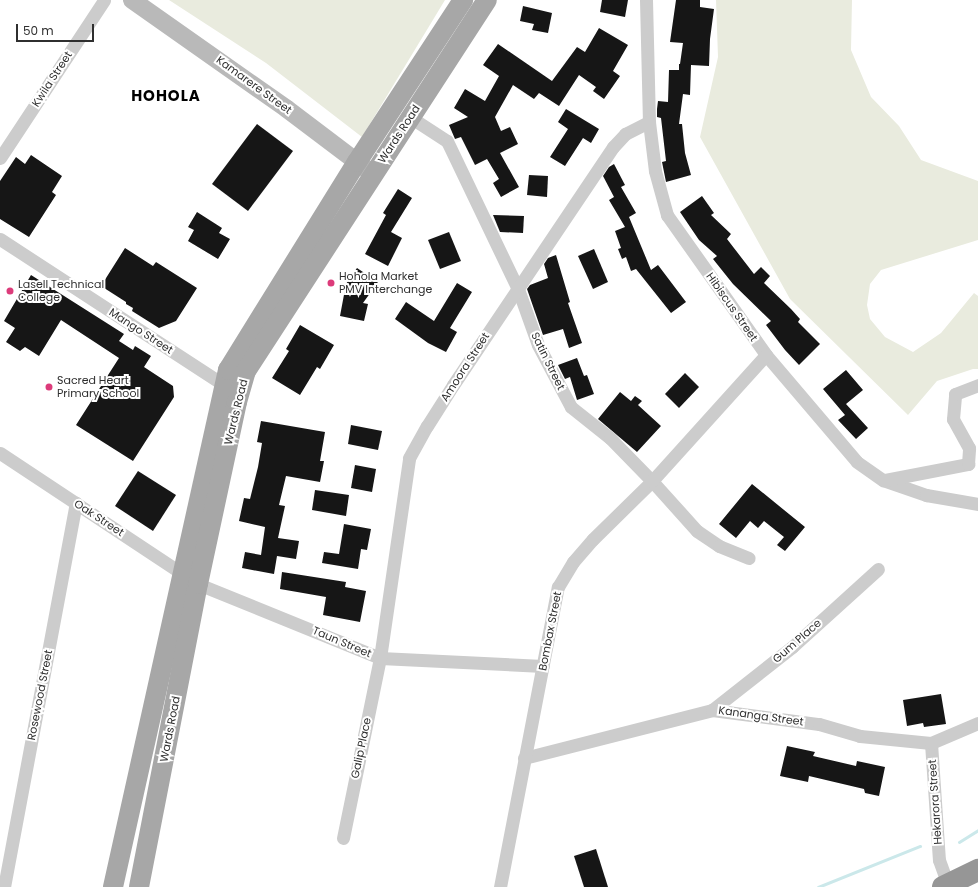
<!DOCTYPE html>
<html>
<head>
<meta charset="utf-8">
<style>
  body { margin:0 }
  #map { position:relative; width:978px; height:887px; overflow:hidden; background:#fff; font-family:Poppins,sans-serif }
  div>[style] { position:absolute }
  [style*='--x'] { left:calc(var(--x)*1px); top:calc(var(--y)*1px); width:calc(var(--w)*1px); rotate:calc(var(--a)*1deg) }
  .green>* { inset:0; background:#e9ebde }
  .stream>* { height:3px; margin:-1.5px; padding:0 1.5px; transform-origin:1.5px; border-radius:1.5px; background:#cbe8ea }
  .building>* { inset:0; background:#161616 }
  .street>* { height:13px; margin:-6.5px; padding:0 6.5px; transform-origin:6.5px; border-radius:6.5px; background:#ccc }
  .secondary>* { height:18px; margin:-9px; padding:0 9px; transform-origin:9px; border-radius:9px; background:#b9b9b9 }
  .primary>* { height:20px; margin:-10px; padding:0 10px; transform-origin:10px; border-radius:10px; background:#a7a7a7 }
  .highway>* { height:22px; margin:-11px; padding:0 11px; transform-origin:11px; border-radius:11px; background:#969696 }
  .dots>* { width:11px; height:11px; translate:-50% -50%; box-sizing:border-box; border:2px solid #fff; border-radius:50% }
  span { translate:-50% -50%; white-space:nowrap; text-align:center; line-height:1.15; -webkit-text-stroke:4px #fff; paint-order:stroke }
  .street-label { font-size:11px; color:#2f2f2f }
  .poi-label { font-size:11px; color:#2f2f2f }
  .left { translate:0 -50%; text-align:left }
  .district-label { font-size:15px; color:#000; font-weight:700; letter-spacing:1px }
  .scale { position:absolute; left:16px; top:24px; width:78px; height:18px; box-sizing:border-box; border:2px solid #2f2f2f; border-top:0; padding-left:5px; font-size:12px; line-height:14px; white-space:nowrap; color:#2f2f2f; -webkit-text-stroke:3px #fff; paint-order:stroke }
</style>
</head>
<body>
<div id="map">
  <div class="green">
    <div style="clip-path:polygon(169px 0,445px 0,362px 137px,266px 63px)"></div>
    <div style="clip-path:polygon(716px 0,852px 0,851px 50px,871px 97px,899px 126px,921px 160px,978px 181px,978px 240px,881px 270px,870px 284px,867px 305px,870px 319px,885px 337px,913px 352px,941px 333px,974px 293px,978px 296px,978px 369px,973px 369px,937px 381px,908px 415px,790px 299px,700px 137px,718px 57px)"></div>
  </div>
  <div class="stream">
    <div style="--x:959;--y:842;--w:22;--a:-32"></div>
    <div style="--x:818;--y:887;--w:110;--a:-21.9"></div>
  </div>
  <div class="building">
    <div style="clip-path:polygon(602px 0,628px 0,625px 17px,600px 12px)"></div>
    <div style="clip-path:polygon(676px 0,700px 0,700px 7px,714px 9px,710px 39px,709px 66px,691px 65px,690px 95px,683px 94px,679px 124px,682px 124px,685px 153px,691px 175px,666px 182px,662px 162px,666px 161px,661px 118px,657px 117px,657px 109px,658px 101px,668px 102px,669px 70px,679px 70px,679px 64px,680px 64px,683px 43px,670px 42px)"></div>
    <div style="clip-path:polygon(523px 6px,552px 13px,548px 33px,532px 30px,534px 24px,520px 21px)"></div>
    <div style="clip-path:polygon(599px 28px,628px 45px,613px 71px,620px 76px,604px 99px,593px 91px,596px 87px,579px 75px,559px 106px,539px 93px,534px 99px,513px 85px,495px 117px,501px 131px,510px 127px,518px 144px,500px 153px,519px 187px,501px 197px,493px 183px,499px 179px,487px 159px,475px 165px,461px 137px,455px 139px,449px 125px,468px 117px,454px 108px,465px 89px,485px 101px,499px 76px,483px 65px,498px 44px,552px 81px,577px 47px,585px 52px)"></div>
    <div style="clip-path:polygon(566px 109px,599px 129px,591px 143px,583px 138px,565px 166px,550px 157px,568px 129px,558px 122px)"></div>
    <div style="clip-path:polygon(257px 124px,293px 151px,248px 211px,212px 184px)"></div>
    <div style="clip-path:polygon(31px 155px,62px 176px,52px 192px,56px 195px,29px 237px,0 219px,0 181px,16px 157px,25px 164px)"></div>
    <div style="clip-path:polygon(614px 164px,625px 185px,621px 187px,636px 213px,629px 217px,651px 270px,658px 265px,686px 302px,671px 313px,636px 269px,631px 271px,626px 257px,622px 259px,618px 249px,621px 248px,615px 231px,625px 227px,609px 200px,614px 197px,603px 176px,609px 167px)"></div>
    <div style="clip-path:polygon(529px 175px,548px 176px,547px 197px,527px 195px)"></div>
    <div style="clip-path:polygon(398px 189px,412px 198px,391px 232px,402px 238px,388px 266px,365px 254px,386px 215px,383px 213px)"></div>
    <div style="clip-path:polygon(702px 196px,714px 213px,711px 215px,731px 234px,727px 239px,754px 274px,761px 267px,770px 276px,764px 283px,791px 309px,800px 319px,798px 322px,820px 344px,799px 365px,785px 350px,766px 325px,771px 321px,733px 284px,713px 259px,717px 256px,699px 240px,680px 212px)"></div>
    <div style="clip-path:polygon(197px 212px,222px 228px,219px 233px,230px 239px,218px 259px,188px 241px,194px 230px,188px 227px)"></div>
    <div style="clip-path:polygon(493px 215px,524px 216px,523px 233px,500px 232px)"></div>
    <div style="clip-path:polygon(449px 232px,461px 261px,440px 269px,428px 240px)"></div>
    <div style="clip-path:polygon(125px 248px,153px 266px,156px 262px,197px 288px,176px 321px,159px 328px,132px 311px,133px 308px,126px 304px,126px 302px,101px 286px)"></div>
    <div style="clip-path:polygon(594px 249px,608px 282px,593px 289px,578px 256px)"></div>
    <div style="clip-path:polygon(556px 255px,570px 302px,568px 303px,582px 343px,569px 348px,563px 329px,543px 335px,527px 289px,530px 285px,548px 278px,544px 264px,548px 258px)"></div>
    <div style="clip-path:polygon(357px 268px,378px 282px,363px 303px,368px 304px,364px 321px,340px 316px,346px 284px)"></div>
    <div style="clip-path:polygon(31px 275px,124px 334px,119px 341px,133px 350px,135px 346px,151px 356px,144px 367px,173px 386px,174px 397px,133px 461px,76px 425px,119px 358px,61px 320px,39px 356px,25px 347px,20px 351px,6px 342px,15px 328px,4px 321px)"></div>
    <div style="clip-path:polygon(457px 283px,472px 292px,450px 328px,457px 332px,446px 352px,428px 343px,395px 319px,406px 302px,434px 321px)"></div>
    <div style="clip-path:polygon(300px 325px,334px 345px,320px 369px,317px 367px,300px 395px,272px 378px,289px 351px,286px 349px)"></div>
    <div style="clip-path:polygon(577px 358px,584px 376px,587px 375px,594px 394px,577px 400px,570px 377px,565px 379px,558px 365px)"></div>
    <div style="clip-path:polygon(846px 370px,863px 390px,846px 404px,868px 428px,856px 439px,838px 420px,845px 415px,823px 389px)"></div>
    <div style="clip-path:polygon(685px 373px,699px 387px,679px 408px,665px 394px)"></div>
    <div style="clip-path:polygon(620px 392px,631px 401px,635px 396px,642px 401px,638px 405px,661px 426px,637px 452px,598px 419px)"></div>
    <div style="clip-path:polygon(261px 421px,325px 432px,320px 461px,324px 461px,320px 482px,286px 476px,279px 505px,285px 506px,278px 538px,299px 541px,296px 559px,277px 556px,274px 574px,242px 568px,245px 552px,261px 555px,265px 527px,239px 521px,244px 498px,250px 499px,258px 467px,262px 443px,257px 442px)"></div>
    <div style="clip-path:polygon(351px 425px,382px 431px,378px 450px,348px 444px)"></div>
    <div style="clip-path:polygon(355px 465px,376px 469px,372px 492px,351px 488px)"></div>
    <div style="clip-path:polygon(138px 471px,176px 495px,153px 531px,115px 506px)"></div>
    <div style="clip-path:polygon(752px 484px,805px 527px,785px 551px,777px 545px,784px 537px,764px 521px,758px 528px,750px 521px,736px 538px,719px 524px)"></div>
    <div style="clip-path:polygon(315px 490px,349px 495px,346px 516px,312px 510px)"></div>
    <div style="clip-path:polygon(344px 524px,371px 529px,367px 550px,361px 549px,358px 569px,322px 563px,324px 552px,339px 554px)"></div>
    <div style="clip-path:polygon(282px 572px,346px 582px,345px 587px,366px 591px,360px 622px,323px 615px,326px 597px,280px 589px)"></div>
    <div style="clip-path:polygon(941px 694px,946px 724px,924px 727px,923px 723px,907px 726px,903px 700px)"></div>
    <div style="clip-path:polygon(787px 746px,815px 752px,813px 756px,856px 766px,857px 761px,885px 767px,879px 796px,865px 793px,864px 789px,809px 776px,808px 782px,780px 776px)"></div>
    <div style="clip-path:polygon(596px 849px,608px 887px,584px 887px,574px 856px)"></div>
  </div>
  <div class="street">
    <div style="--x:646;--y:0;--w:122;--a:88.6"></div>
    <div style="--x:649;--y:122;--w:49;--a:83"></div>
    <div style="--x:655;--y:171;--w:46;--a:74.7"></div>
    <div style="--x:667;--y:215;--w:171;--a:54.7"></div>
    <div style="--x:766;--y:355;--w:140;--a:49.6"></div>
    <div style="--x:857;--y:462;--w:32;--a:35"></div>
    <div style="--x:883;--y:480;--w:46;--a:19.2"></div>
    <div style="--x:926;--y:495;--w:53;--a:9.8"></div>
    <div style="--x:410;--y:117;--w:44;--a:33"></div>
    <div style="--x:447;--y:141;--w:164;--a:64.4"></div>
    <div style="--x:518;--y:289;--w:59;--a:70.3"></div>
    <div style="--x:538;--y:345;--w:70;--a:62"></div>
    <div style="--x:571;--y:407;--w:50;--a:38.5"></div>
    <div style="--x:610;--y:438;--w:60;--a:45.7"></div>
    <div style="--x:652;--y:481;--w:67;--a:48"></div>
    <div style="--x:697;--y:531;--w:27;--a:34"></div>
    <div style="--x:719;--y:546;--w:32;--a:22"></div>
    <div style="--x:0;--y:158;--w:189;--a:-56.6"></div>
    <div style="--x:0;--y:239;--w:267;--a:33.1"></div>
    <div style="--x:224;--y:385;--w:7;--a:56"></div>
    <div style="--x:0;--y:453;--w:237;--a:33.5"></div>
    <div style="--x:198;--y:584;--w:196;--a:22.1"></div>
    <div style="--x:380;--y:658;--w:163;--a:2.8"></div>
    <div style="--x:885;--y:480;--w:85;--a:-10.9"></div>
    <div style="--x:968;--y:464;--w:16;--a:-86"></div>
    <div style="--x:969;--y:448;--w:33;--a:-119"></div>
    <div style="--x:953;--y:419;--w:25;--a:-85"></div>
    <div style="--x:955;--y:394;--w:25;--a:-21"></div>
    <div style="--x:712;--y:710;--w:102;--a:-38.2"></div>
    <div style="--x:792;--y:647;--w:116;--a:-42.2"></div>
    <div style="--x:931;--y:743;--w:117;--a:86.1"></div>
    <div style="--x:939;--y:860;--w:27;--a:70"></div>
    <div style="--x:524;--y:758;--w:194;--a:-14.3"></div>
    <div style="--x:712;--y:710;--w:108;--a:7.5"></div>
    <div style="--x:819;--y:724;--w:43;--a:16.3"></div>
    <div style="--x:860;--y:736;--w:71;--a:5.6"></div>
    <div style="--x:931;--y:743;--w:51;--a:-23.1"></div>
    <div style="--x:343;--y:838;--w:184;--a:-78.4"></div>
    <div style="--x:380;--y:658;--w:202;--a:-81.7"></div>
    <div style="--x:409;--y:458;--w:37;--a:-61"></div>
    <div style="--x:427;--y:426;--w:49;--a:-57.6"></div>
    <div style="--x:453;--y:385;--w:287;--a:-56.1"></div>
    <div style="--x:613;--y:147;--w:18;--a:-47"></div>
    <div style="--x:625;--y:134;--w:27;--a:-27"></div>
    <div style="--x:4;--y:887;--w:391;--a:-79.4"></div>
    <div style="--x:500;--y:887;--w:306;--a:-79.1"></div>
    <div style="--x:558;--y:587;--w:29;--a:-59"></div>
    <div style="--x:573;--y:562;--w:30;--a:-49"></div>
    <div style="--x:593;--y:539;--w:83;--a:-44.5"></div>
    <div style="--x:652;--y:481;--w:170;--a:-47.9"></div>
  </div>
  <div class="secondary">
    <div style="--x:132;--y:0;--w:189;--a:35.1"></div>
    <div style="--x:287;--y:109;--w:108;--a:37.1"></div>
  </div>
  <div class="primary">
    <div style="--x:113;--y:887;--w:530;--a:-77.46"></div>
    <div style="--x:228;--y:370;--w:245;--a:-58.2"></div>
    <div style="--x:357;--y:162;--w:194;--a:-56.8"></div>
    <div style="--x:139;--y:887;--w:309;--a:-79"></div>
    <div style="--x:198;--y:584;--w:186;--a:-77.9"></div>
    <div style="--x:237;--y:402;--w:32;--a:-74"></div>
    <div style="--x:246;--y:371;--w:442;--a:-57"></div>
  </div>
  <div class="highway">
    <div style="--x:943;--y:887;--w:39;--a:-26"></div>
  </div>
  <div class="dots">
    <div style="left:331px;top:283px;background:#dc3b7a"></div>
    <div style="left:10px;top:291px;background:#dc3b7a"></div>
    <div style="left:49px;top:387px;background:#dc3b7a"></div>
  </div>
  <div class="street-label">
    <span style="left:52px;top:79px;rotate:-57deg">Kwila Street</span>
    <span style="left:254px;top:85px;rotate:36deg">Kamarere Street</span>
    <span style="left:399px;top:134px;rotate:-57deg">Wards Road</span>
    <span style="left:732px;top:307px;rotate:55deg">Hibiscus Street</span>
    <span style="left:141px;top:331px;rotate:33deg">Mango Street</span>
    <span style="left:548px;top:361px;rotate:64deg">Satin Street</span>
    <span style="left:465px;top:367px;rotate:-57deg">Amoora Street</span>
    <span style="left:236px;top:412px;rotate:-76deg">Wards Road</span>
    <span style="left:99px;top:518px;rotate:33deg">Oak Street</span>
    <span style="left:550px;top:631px;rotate:-79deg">Bombax Street</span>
    <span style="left:797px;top:641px;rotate:-41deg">Gum Place</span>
    <span style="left:342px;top:642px;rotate:23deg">Taun Street</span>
    <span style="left:40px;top:695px;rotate:-79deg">Rosewood Street</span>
    <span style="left:761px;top:716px;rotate:8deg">Kananga Street</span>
    <span style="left:170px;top:729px;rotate:-79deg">Wards Road</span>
    <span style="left:361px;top:748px;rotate:-78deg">Galip Place</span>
    <span style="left:935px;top:802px;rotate:-94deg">Hekarora Street</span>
  </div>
  <div class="poi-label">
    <span class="left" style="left:339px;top:283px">Hohola Market<br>PMV Interchange</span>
    <span class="left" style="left:18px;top:291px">Lasell Technical<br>College</span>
    <span class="left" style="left:57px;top:387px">Sacred Heart<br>Primary School</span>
  </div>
  <div class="district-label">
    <span style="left:166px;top:96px">HOHOLA</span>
  </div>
  <div class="scale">50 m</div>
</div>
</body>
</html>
